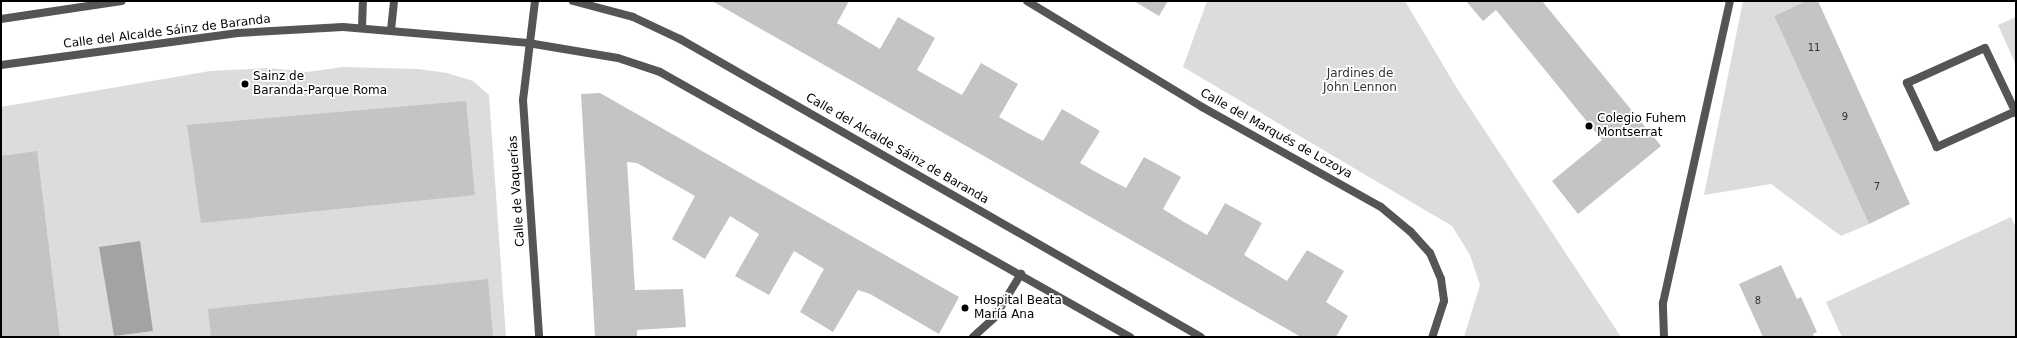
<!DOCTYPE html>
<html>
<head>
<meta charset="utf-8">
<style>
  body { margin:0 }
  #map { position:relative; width:2017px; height:338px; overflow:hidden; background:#fff; font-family:"DejaVu Sans",sans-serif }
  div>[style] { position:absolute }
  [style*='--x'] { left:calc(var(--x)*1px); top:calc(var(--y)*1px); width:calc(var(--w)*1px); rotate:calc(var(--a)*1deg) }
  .green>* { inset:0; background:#dcdcdc }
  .water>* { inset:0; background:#a3a3a3 }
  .building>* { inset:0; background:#c4c4c4 }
  .service>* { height:8px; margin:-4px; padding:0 4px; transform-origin:4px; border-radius:4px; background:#555 }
  .minor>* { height:8px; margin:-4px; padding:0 4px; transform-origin:4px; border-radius:4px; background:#555 }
  .tertiary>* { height:8px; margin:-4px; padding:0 4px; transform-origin:4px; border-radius:4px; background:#555 }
  .dots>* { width:11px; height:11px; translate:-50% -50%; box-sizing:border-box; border:2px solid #fff; border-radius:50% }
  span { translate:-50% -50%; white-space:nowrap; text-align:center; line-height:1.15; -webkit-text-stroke:3.5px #fff; paint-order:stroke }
  .number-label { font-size:10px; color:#313131 }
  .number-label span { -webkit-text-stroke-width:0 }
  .street-label { font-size:12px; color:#000 }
  .park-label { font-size:12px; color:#333 }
  .poi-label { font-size:12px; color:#000 }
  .left { translate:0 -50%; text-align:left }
  .frame { position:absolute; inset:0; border:2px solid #000; pointer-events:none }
</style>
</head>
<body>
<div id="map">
  <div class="green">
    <div style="clip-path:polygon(1207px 1px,1405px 1px,1458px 90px,1621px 337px,1464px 337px,1480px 285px,1470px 255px,1452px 226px,1183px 67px)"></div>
    <div style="clip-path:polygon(1743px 1px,1806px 1px,1774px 16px,1869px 224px,1841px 236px,1771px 184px,1704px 195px)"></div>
    <div style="clip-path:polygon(2016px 17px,2016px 65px,1998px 25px)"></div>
    <div style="clip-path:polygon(343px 67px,419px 69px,447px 73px,473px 81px,489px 95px,506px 337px,1px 337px,1px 107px,210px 71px,269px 68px,307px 72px)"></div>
    <div style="clip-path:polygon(2011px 217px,2016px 228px,2016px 337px,1842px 337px,1826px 302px)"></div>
  </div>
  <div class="water">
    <div style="clip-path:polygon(140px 241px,153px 331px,114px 336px,99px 247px)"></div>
  </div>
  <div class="building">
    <div style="clip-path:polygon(712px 1px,849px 1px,837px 23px,880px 49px,898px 17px,935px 38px,917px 70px,940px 83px,962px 95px,981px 63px,1018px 84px,999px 117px,1022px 130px,1043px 141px,1062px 109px,1100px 131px,1080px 163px,1103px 176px,1126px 188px,1144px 157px,1181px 177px,1163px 209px,1184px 222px,1207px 235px,1225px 203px,1262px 223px,1244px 255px,1287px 281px,1307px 250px,1344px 271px,1326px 302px,1348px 316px,1336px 337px,1301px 337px)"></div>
    <div style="clip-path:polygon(1134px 1px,1168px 1px,1159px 16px)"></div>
    <div style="clip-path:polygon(1466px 1px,1542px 1px,1661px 146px,1578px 214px,1552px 181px,1602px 140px,1496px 10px,1483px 21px)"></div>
    <div style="clip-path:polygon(1806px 1px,1818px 1px,1910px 204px,1869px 224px,1774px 16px)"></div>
    <div style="clip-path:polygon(600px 93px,959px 297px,939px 334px,870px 294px,858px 290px,833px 332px,800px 312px,824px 269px,794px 251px,769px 295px,735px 276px,759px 234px,730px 216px,705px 259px,672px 239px,695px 196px,637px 163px,627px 162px,635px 290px,683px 289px,686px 327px,637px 330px,637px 337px,595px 337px,581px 94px)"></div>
    <div style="clip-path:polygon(466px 101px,475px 195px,201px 223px,187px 125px)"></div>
    <div style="clip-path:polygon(37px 151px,60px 337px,1px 337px,1px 156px)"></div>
    <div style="clip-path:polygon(1781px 265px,1797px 299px,1801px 297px,1817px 332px,1813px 334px,1814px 337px,1763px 337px,1739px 284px)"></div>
    <div style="clip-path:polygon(488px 279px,493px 337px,211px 337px,208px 309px)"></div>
  </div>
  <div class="service">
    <div style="--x:973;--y:337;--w:28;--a:-42"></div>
    <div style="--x:994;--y:318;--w:52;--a:-58.5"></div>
  </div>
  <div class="minor">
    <div style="--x:535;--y:1;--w:100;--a:96.9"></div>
    <div style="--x:523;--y:100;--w:238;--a:86.1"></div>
    <div style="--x:1027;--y:1;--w:205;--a:31.2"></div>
    <div style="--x:1202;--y:107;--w:205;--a:29.2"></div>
    <div style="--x:1381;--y:207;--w:38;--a:40"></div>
    <div style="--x:1410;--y:231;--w:30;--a:48"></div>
    <div style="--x:1430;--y:253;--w:28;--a:67"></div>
    <div style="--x:1441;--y:279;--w:22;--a:82"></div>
    <div style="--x:1444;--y:301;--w:38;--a:108"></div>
    <div style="--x:362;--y:27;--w:26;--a:-88"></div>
    <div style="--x:391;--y:30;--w:29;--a:-84"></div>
    <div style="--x:2014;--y:112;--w:85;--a:155.6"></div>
    <div style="--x:1937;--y:147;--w:71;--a:-115.1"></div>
    <div style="--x:1907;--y:83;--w:85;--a:-24.2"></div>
    <div style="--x:1985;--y:48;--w:72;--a:64.5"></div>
    <div style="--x:1664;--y:337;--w:34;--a:-92"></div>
    <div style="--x:1663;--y:303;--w:309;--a:-77.5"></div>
  </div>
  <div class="tertiary">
    <div style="--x:573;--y:1;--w:62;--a:14.9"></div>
    <div style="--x:633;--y:17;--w:52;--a:25.1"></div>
    <div style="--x:680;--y:39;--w:600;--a:29.77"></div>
    <div style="--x:1;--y:19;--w:122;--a:-8.5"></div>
    <div style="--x:1;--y:65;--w:239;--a:-7.7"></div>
    <div style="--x:238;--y:33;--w:105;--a:-3.3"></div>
    <div style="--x:343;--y:27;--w:186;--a:4.9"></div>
    <div style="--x:528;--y:43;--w:91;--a:9.5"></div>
    <div style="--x:618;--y:58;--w:44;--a:18.4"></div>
    <div style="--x:660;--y:72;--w:540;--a:29.42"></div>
  </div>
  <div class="dots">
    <div style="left:245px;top:84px;background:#000"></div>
    <div style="left:1589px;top:126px;background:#000"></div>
    <div style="left:965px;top:308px;background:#000"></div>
  </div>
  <div class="number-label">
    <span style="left:1814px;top:48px">11</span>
    <span style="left:1845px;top:117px">9</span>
    <span style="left:1877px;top:187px">7</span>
    <span style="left:1758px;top:301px">8</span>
  </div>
  <div class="street-label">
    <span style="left:167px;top:32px;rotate:-7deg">Calle del Alcalde Sáinz de Baranda</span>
    <span style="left:1276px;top:134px;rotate:29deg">Calle del Marqués de Lozoya</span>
    <span style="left:897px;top:149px;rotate:30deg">Calle del Alcalde Sáinz de Baranda</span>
    <span style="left:517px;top:191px;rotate:-94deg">Calle de Vaquerías</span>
  </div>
  <div class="park-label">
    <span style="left:1360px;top:81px">Jardines de<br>John Lennon</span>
  </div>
  <div class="poi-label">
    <span class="left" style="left:253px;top:84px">Sainz de<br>Baranda-Parque Roma</span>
    <span class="left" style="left:1597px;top:126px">Colegio Fuhem<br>Montserrat</span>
    <span class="left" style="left:974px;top:308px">Hospital Beata<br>María Ana</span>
  </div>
  <div class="frame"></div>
</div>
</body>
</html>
